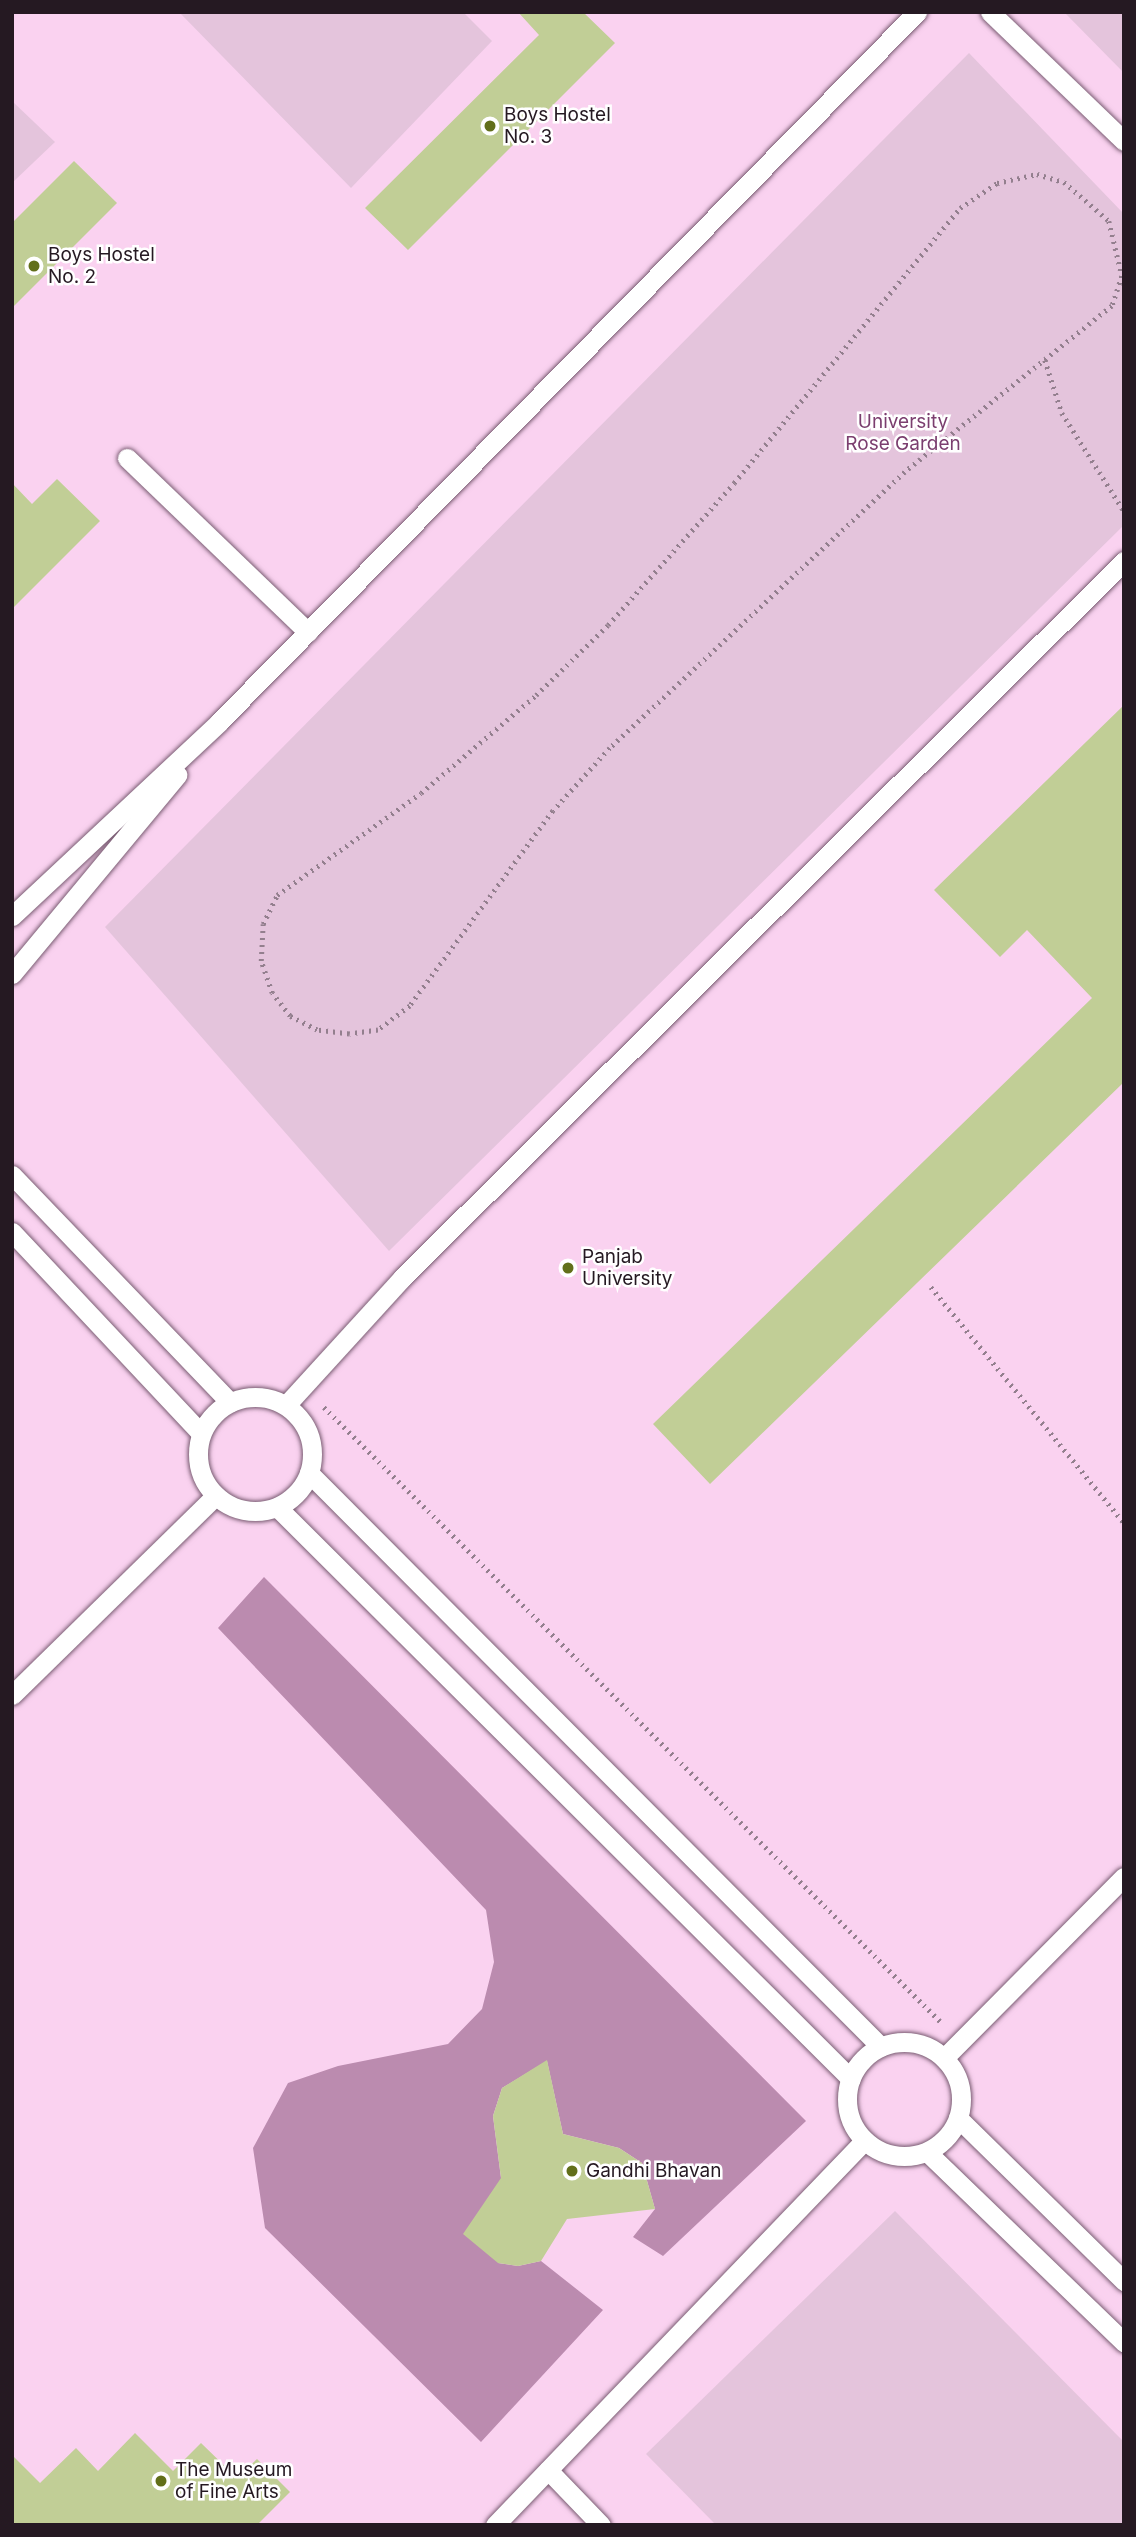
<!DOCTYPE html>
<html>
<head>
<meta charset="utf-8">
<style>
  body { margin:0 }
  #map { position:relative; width:1136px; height:2537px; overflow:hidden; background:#ffe3f7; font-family:Inter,sans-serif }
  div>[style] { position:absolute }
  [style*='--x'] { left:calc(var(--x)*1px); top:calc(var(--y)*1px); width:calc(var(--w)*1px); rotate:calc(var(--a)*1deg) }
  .built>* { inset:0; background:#fad2f0 }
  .green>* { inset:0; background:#e4c4dc }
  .water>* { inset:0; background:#bb8baf }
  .building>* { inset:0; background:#c1ce96 }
  .path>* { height:4.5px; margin-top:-2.25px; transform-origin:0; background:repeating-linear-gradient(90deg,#937f8e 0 2px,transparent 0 7px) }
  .roads { filter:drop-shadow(0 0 2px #7a5d73) drop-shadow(0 0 2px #7a5d73) }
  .lane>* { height:19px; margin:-9.5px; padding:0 9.5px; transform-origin:9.5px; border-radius:9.5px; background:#fff }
  .lane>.ring { margin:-9.5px; padding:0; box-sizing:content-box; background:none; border:19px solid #fff; border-radius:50% }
  .dots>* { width:19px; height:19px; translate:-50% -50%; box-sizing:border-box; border:4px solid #fff; border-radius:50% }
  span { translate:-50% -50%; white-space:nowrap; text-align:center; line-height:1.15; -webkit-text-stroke:5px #fff; paint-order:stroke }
  .poi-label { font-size:19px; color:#251922 }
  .left { translate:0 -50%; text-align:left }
  .park-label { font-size:19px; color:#7b3e6f }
  .frame { position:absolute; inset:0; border:14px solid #251922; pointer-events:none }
</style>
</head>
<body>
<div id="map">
  <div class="built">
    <div style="clip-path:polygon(12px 12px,1124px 12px,1124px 2525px,12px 2525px)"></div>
  </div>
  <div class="green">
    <div style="clip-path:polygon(179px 12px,463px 12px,492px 41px,351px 188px)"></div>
    <div style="clip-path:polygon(1064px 12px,1124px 12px,1124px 73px)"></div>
    <div style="clip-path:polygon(969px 53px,1124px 214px,1124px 525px,389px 1251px,105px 927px)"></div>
    <div style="clip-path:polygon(12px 101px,55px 142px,12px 183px)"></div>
    <div style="clip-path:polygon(895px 2211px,1124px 2442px,1124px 2525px,716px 2525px,646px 2454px)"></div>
  </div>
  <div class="water">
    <div style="clip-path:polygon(264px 1577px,806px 2121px,663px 2256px,633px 2237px,655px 2209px,642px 2163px,619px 2148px,563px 2134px,547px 2061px,502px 2088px,493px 2116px,501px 2178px,498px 2263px,518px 2266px,541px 2261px,603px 2310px,481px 2442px,265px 2228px,253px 2148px,288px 2083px,338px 2066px,448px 2044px,482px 2009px,494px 1962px,486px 1910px,218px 1628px)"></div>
  </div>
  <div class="building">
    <div style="clip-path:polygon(518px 12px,583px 12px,615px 43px,408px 250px,365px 208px,539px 35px)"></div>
    <div style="clip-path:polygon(74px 161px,117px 203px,12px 308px,12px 223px)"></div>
    <div style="clip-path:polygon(57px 479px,100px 521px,12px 609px,12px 483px,32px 504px)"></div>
    <div style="clip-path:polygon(1124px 705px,1124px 1082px,710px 1484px,653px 1424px,1092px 998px,1027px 930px,1000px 957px,934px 890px)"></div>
    <div style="clip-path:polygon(547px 2060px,563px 2134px,619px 2148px,642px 2163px,655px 2209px,567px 2219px,541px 2261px,518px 2266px,498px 2263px,463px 2234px,501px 2178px,493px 2116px,502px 2088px)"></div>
    <div style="clip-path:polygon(135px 2433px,173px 2471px,201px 2443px,237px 2478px,257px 2459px,290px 2492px,257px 2525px,12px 2525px,12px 2455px,40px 2483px,76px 2448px,98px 2471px)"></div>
  </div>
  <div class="path">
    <div style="--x:1037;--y:174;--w:28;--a:17"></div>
    <div style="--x:1064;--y:182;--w:60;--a:40.9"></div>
    <div style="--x:1109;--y:221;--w:57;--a:76.7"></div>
    <div style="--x:1122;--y:276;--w:32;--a:108"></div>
    <div style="--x:1112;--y:306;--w:265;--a:141.3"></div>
    <div style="--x:905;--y:472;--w:404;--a:136.9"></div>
    <div style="--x:610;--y:748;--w:85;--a:132.1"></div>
    <div style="--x:553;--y:811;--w:242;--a:126.3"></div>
    <div style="--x:410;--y:1006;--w:40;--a:143"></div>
    <div style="--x:378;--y:1030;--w:29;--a:172"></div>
    <div style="--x:349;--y:1034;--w:32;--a:-173"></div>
    <div style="--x:317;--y:1030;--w:30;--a:-153"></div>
    <div style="--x:290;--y:1016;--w:29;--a:-128"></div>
    <div style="--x:272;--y:993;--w:34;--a:-109"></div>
    <div style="--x:261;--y:961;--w:37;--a:-87"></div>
    <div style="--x:263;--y:924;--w:32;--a:-64"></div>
    <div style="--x:277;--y:895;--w:176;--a:-35.3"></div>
    <div style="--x:421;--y:793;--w:151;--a:-40.4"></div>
    <div style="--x:536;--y:695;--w:100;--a:-44.2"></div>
    <div style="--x:608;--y:625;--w:190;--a:-48.4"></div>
    <div style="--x:734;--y:483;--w:356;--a:-50.6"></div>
    <div style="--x:960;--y:208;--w:45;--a:-34"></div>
    <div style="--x:997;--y:183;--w:41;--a:-12.7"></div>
    <div style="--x:1045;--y:360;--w:56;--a:72.2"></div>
    <div style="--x:1062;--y:413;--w:116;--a:57.7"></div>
    <div style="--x:931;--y:1287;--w:305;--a:50.7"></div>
    <div style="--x:324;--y:1407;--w:870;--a:44.91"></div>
  </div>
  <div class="roads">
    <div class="lane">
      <div style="--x:990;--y:12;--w:186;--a:43.9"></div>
      <div style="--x:127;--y:458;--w:251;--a:43.9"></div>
      <div style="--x:12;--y:916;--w:284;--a:-43.1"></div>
      <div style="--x:219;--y:722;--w:996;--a:-45.49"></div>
      <div style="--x:12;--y:974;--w:259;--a:-50.3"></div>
      <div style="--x:12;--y:1175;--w:315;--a:46.2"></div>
      <div style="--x:12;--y:1232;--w:276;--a:46.8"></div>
      <div class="ring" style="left:198px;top:1397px;width:95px;height:95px"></div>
      <div style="--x:288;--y:1403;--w:169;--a:-47.6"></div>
      <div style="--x:402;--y:1278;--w:1018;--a:-44.8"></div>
      <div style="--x:309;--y:1473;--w:810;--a:45.1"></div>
      <div style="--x:277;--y:1507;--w:810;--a:44.9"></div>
      <div style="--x:12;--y:1695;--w:284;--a:-44.4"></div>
      <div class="ring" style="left:847px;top:2042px;width:95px;height:95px"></div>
      <div style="--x:944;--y:2058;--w:255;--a:-45.2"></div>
      <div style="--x:958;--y:2118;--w:233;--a:44.5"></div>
      <div style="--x:927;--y:2152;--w:274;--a:44"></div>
      <div style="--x:548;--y:2470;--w:76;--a:46.1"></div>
      <div style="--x:495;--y:2525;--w:533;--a:-46.14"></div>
    </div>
  </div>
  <div class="dots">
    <div style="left:490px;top:126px;background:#626f1a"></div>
    <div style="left:34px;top:266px;background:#626f1a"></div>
    <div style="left:568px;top:1268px;background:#626f1a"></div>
    <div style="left:572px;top:2171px;background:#626f1a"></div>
    <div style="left:161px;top:2481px;background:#626f1a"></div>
  </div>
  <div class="poi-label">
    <span class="left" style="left:504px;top:126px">Boys Hostel<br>No. 3</span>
    <span class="left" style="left:48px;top:266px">Boys Hostel<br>No. 2</span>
    <span class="left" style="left:582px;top:1268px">Panjab<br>University</span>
    <span class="left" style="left:586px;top:2171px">Gandhi Bhavan</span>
    <span class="left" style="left:175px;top:2481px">The Museum<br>of Fine Arts</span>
  </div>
  <div class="park-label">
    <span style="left:903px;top:433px">University<br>Rose Garden</span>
  </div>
  <div class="frame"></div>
</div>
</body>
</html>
